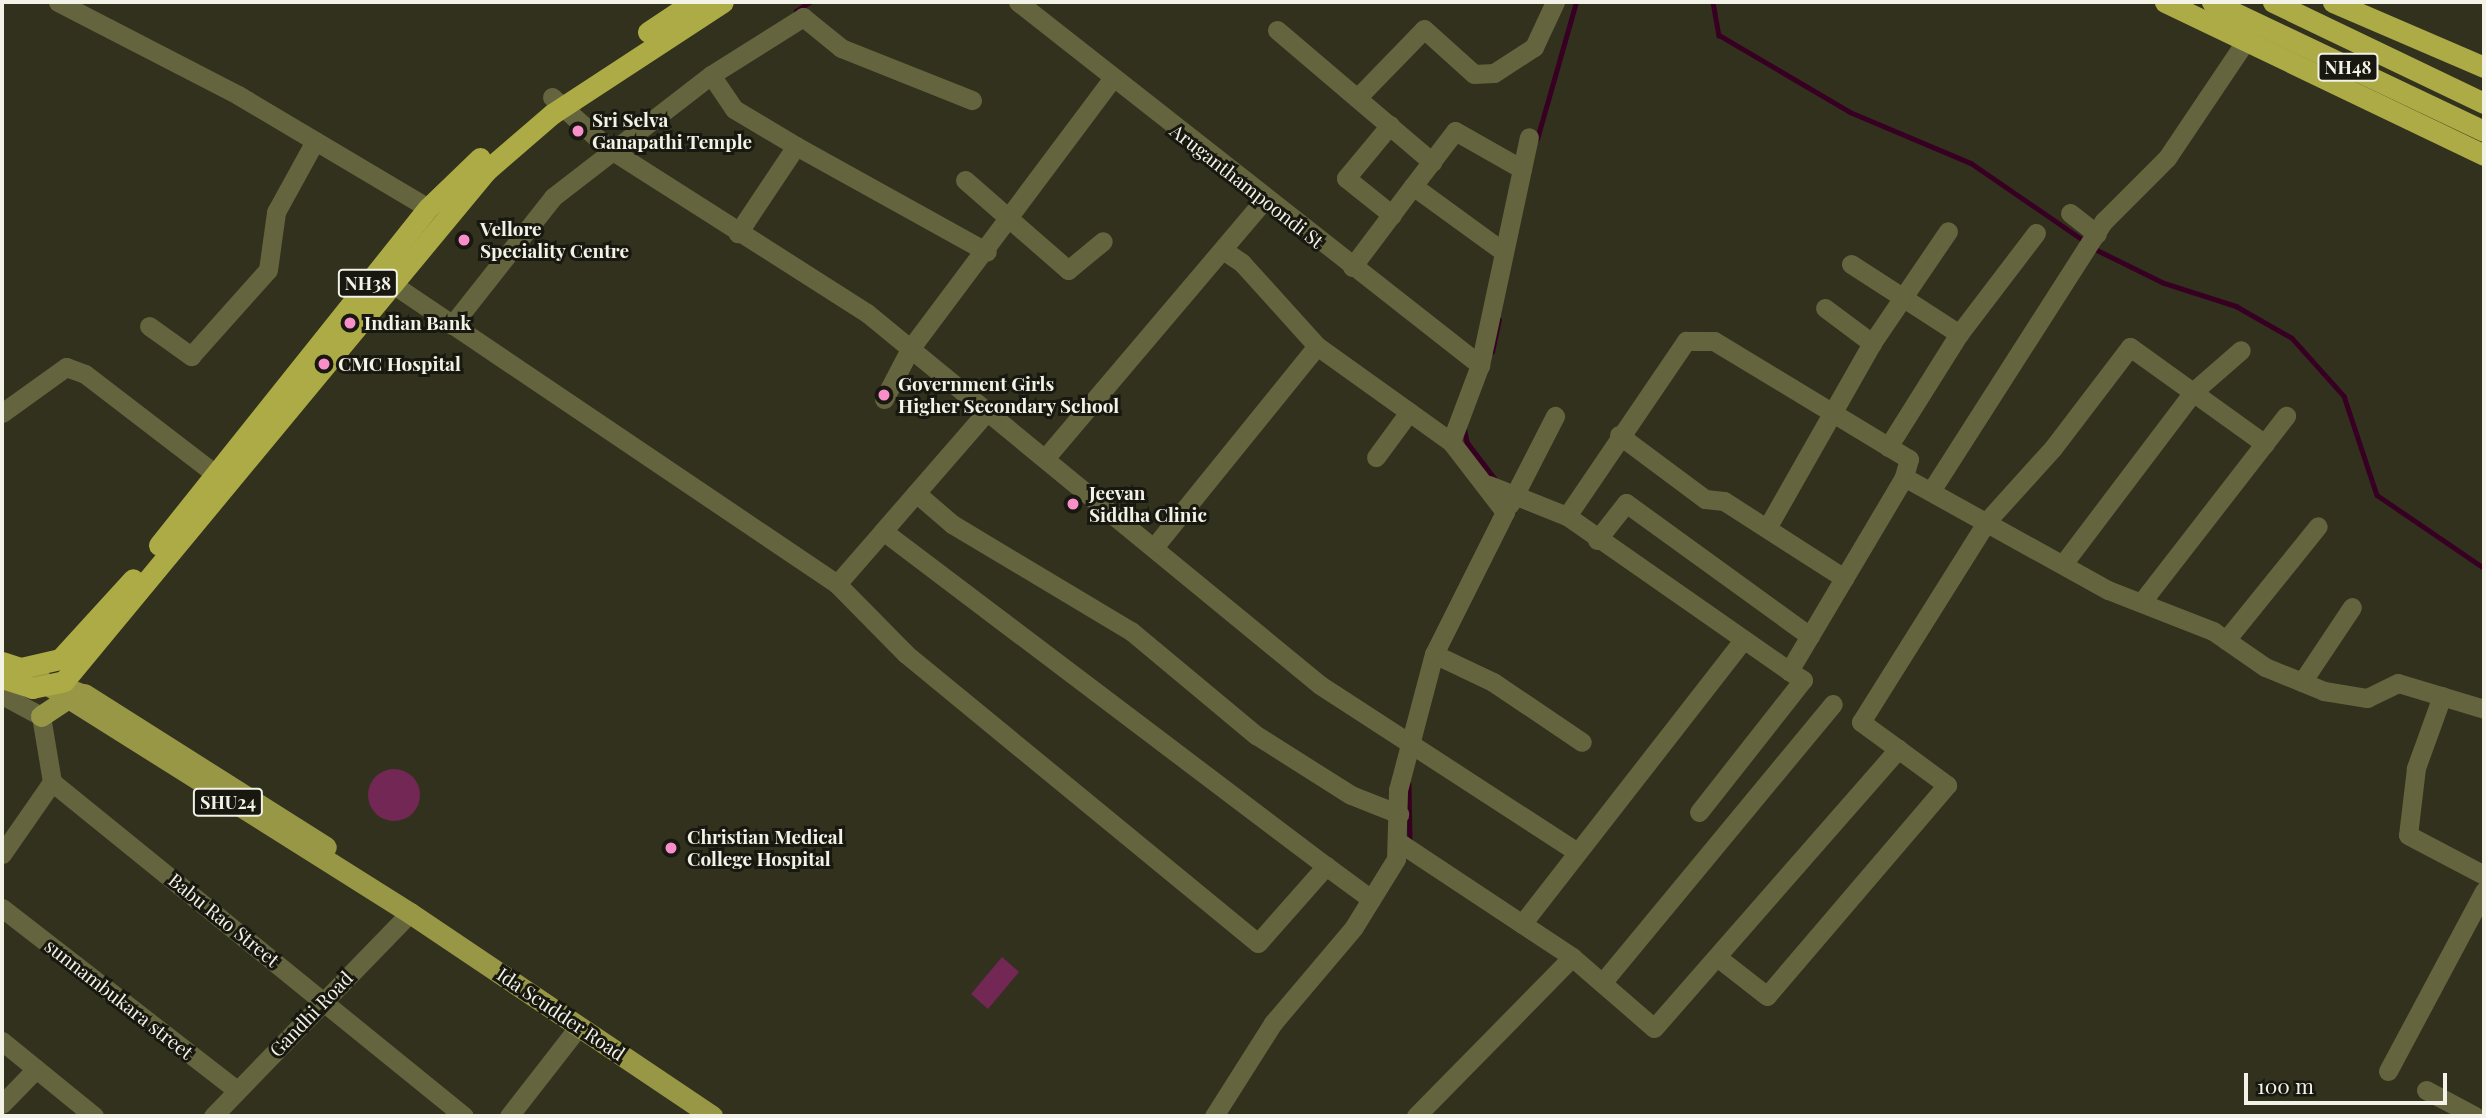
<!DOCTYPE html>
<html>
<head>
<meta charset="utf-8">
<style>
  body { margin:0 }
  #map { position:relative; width:2486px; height:1118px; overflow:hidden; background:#31311d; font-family:"Playfair Display",serif }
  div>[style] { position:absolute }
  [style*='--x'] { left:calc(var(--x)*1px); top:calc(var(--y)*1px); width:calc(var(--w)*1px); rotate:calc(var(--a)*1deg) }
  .green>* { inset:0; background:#732754 }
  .round { border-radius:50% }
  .stream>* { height:4.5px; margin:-2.25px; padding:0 2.25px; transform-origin:2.25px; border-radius:2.25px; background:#370023 }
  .minor>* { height:19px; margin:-9.5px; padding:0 9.5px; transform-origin:9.5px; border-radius:9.5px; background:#64643e }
  .major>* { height:21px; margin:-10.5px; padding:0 10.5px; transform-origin:10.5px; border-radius:10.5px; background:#989745 }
  .highway>* { height:21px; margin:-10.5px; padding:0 10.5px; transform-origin:10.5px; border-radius:10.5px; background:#acab45 }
  .dots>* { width:19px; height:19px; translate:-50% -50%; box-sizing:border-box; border:4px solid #181810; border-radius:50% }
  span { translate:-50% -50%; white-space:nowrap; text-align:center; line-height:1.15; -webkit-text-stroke:6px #181810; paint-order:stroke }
  .shield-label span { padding:2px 5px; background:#181810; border:2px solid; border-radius:5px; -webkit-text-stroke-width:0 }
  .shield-label { font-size:18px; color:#f2f2e6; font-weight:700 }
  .poi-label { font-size:19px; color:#f2f2e6; font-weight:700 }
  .left { translate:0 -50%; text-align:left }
  .street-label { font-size:19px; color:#f2f2e6 }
  .frame { position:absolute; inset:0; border:4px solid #f2f2e6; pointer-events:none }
  .scale { position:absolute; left:2244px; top:1073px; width:203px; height:32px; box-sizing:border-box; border:4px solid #f2f2e6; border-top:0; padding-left:9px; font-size:21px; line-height:24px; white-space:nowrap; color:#f2f2e6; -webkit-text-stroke:5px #181810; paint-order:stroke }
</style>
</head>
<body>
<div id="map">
  <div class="green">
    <div class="round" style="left:368px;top:769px;width:52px;height:52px"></div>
    <div style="clip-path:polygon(1002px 957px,1019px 972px,988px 1009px,971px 994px)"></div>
  </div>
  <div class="stream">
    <div style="--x:1713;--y:2;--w:34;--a:80"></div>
    <div style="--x:1719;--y:35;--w:152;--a:30.4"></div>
    <div style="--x:1850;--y:112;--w:131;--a:22.9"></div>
    <div style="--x:1971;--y:163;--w:136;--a:34.5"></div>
    <div style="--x:796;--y:11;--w:17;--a:-33"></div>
    <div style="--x:1537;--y:139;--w:142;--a:-74.1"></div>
    <div style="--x:2095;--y:249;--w:77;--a:26.2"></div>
    <div style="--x:2164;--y:283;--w:76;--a:17.7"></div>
    <div style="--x:2236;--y:306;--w:64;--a:29.7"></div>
    <div style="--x:2292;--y:338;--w:78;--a:48.1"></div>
    <div style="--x:2344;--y:396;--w:104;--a:71.6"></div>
    <div style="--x:2377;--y:495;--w:130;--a:34.3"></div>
    <div style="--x:1492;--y:352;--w:33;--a:-78"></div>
    <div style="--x:1464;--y:426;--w:16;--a:79"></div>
    <div style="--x:1467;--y:442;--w:48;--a:52.7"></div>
    <div style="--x:1409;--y:784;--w:58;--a:89"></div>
  </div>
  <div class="minor">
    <div style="--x:58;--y:2;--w:203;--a:27.3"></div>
    <div style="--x:238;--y:95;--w:221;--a:30.7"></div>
    <div style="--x:1018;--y:2;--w:588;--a:38.16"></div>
    <div style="--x:1277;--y:30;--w:204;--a:40.4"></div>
    <div style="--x:711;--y:75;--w:41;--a:55.9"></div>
    <div style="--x:734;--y:109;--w:72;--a:30.8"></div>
    <div style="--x:796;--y:146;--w:105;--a:123.7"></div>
    <div style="--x:552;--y:97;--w:76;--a:42.3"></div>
    <div style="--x:608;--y:148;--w:307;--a:32.5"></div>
    <div style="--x:867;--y:313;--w:586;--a:39.39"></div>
    <div style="--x:1320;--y:685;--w:303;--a:33"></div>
    <div style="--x:1357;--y:98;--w:96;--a:-45.8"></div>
    <div style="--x:1424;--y:29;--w:67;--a:42"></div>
    <div style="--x:1474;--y:74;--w:20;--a:-3"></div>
    <div style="--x:1494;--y:73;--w:48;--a:-33"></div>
    <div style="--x:1534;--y:47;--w:50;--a:-65"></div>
    <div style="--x:1390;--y:125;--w:69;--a:129.7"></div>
    <div style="--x:1346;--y:178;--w:59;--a:38.8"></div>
    <div style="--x:796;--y:146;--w:218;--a:29"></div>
    <div style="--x:965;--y:180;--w:137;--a:41.1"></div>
    <div style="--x:1068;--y:270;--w:45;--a:-39.6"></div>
    <div style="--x:1413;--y:186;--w:69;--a:-52.6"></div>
    <div style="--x:1455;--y:131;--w:77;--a:29.6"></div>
    <div style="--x:2070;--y:213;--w:34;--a:38"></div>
    <div style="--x:1223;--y:250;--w:23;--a:34"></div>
    <div style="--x:1242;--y:263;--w:112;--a:47.9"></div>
    <div style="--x:1851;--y:264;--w:129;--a:32.9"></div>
    <div style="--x:1352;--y:267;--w:101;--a:-53"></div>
    <div style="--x:1413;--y:186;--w:112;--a:36"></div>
    <div style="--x:391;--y:283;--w:538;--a:34.01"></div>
    <div style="--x:837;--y:584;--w:98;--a:45.4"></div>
    <div style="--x:906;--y:654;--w:455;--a:39.4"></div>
    <div style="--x:1258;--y:943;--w:103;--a:-48.6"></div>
    <div style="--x:1326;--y:866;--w:56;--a:36.3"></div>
    <div style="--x:1825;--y:308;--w:59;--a:36.7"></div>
    <div style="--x:452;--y:325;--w:163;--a:-51.7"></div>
    <div style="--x:553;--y:197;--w:200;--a:-37.7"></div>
    <div style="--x:711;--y:75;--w:109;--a:-32.2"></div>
    <div style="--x:803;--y:17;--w:49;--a:39.2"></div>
    <div style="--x:841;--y:48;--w:141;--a:21.7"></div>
    <div style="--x:149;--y:326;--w:52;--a:35.5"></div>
    <div style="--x:191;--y:356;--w:115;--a:-48.2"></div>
    <div style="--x:268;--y:270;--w:59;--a:-82.1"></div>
    <div style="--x:276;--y:212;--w:81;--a:-61.2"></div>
    <div style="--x:884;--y:399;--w:56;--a:-62.5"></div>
    <div style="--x:910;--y:349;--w:337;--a:-53.2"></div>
    <div style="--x:2;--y:413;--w:79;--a:-35.7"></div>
    <div style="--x:66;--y:367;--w:20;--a:20"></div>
    <div style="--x:85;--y:374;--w:163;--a:37.5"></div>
    <div style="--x:1619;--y:435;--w:107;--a:36.7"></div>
    <div style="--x:1705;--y:499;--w:19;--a:6"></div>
    <div style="--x:1724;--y:501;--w:143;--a:32.7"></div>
    <div style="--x:1888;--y:447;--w:133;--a:-57.9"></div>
    <div style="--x:1959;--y:334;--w:127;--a:-52.7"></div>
    <div style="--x:1047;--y:456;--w:336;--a:-49.7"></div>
    <div style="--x:1376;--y:457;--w:56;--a:-53.7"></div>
    <div style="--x:1489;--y:485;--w:84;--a:21.7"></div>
    <div style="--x:1567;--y:516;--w:271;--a:34.9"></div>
    <div style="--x:1789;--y:671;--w:226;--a:-59.3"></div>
    <div style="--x:1931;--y:491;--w:321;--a:-57.4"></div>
    <div style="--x:2104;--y:221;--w:89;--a:-45"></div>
    <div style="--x:2167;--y:158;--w:143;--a:-56.1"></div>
    <div style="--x:916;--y:493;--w:48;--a:40.7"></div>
    <div style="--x:952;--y:524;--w:209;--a:30.9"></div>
    <div style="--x:1131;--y:631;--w:163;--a:39.8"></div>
    <div style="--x:1256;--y:735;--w:112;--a:32.3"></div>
    <div style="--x:1351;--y:795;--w:52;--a:21.6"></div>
    <div style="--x:1510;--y:504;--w:99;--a:-62.9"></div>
    <div style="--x:1567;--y:516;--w:212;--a:-55.8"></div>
    <div style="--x:1686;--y:341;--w:28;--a:0"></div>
    <div style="--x:1714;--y:341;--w:228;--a:31.2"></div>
    <div style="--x:1909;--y:459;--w:19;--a:106"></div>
    <div style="--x:1904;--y:477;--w:233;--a:29"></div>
    <div style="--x:2108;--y:590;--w:113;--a:21.3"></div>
    <div style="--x:2213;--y:631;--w:63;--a:34.7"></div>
    <div style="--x:2265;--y:667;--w:64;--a:22.1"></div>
    <div style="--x:2324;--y:691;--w:44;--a:9.2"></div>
    <div style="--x:2367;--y:698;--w:34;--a:-26"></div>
    <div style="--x:2398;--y:683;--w:90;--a:16.8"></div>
    <div style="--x:1767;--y:528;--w:213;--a:-60.4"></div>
    <div style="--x:1872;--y:343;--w:135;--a:-55.8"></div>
    <div style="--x:883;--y:531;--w:160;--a:-49"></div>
    <div style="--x:1597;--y:540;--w:47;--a:-51.9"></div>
    <div style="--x:1626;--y:503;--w:227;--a:35.9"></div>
    <div style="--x:1155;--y:546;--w:257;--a:-51"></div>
    <div style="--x:1317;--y:346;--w:165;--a:35.6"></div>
    <div style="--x:2063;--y:564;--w:217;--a:-52.9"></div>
    <div style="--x:2194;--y:391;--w:62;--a:-41.1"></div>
    <div style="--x:837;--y:584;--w:70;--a:-49"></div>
    <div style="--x:883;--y:531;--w:555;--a:37.1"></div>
    <div style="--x:2144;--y:599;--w:232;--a:-52.2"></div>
    <div style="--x:2226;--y:640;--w:146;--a:-51.1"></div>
    <div style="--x:1434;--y:654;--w:65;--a:25.4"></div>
    <div style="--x:1493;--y:682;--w:107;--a:34"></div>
    <div style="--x:2302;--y:682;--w:90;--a:-56.3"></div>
    <div style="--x:2;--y:695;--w:44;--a:28.3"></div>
    <div style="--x:41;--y:716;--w:67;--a:80.5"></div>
    <div style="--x:2442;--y:696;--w:77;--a:109.9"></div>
    <div style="--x:2416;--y:768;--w:67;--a:96.8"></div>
    <div style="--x:2408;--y:835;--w:86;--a:27.8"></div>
    <div style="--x:1898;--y:749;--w:46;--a:-143.9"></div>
    <div style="--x:1861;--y:722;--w:237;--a:-57.9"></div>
    <div style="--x:1987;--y:521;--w:98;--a:-47.9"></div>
    <div style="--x:2053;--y:448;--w:127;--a:-52.7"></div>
    <div style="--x:2130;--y:347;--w:166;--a:35.7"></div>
    <div style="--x:1699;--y:812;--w:168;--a:-51.8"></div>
    <div style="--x:1803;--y:680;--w:17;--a:-147"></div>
    <div style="--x:1400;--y:843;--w:206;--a:33.5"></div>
    <div style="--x:2;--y:854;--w:88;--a:-55.2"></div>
    <div style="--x:52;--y:782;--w:530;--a:39.03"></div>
    <div style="--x:2;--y:908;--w:297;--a:37.8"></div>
    <div style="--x:1522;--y:924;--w:358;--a:-52.1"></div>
    <div style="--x:1602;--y:983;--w:362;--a:-50.4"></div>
    <div style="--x:2;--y:1041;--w:119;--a:39.2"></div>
    <div style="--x:2388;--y:1071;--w:204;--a:-61.9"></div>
    <div style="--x:2426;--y:1090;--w:55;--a:28"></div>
    <div style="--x:2;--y:1104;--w:49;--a:-45.8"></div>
    <div style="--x:213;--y:1116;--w:283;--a:-45.9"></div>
    <div style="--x:509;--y:1116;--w:114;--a:-52.1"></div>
    <div style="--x:1214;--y:1116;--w:110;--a:-57.6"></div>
    <div style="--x:1273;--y:1023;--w:126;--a:-49.8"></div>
    <div style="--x:1354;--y:927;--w:80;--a:-58.3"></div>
    <div style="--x:1396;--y:859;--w:69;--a:-88.3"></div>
    <div style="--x:1398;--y:790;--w:141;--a:-75.2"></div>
    <div style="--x:1434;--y:654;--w:159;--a:-63.4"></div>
    <div style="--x:1505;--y:512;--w:88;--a:-127.6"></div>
    <div style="--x:1451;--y:442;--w:82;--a:-69.4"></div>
    <div style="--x:1480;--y:365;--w:233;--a:-77.9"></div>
    <div style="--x:1416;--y:1116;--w:223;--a:-45.5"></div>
    <div style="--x:1572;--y:957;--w:108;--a:40.9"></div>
    <div style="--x:1654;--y:1028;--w:371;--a:-48.8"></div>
    <div style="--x:1898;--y:749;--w:61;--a:36.3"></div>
    <div style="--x:1947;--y:785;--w:277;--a:130.5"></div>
    <div style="--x:1767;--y:996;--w:63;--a:-142"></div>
  </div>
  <div class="major">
    <div style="--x:21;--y:668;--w:460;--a:32.2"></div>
    <div style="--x:410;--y:913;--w:364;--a:33.9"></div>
    <div style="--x:84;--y:694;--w:286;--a:32.3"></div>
    <div style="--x:41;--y:716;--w:43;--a:-33.7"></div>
  </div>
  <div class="highway">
    <div style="--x:2165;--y:2;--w:354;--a:25.6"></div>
    <div style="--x:2212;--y:2;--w:301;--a:25.4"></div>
    <div style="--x:2273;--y:2;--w:234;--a:25.6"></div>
    <div style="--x:2333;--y:2;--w:164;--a:23.3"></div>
    <div style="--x:648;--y:32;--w:54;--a:-33.7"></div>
    <div style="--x:159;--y:545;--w:431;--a:-51.4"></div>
    <div style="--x:428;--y:208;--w:72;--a:-43.9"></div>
    <div style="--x:2;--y:662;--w:20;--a:18"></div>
    <div style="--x:21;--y:668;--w:40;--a:-13"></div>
    <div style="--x:60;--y:659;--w:108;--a:-47.6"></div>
    <div style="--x:2;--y:678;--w:32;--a:18"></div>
    <div style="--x:32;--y:688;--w:33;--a:-12"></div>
    <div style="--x:64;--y:681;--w:662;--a:-50.39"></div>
    <div style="--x:486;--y:171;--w:87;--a:-40.8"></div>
    <div style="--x:552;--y:114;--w:204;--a:-33.2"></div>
  </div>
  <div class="dots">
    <div style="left:578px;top:131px;background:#f98fc8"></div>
    <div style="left:464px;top:240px;background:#f98fc8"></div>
    <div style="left:350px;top:323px;background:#f98fc8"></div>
    <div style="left:324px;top:364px;background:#f98fc8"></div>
    <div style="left:884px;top:395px;background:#f98fc8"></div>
    <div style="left:1073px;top:504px;background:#f98fc8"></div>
    <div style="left:671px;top:848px;background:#f98fc8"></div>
  </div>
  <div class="shield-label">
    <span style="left:2348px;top:67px">NH48</span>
    <span style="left:368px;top:283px">NH38</span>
    <span style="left:228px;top:802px">SHU24</span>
  </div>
  <div class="poi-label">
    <span class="left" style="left:592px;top:131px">Sri Selva<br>Ganapathi Temple</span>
    <span class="left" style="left:480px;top:240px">Vellore<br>Speciality Centre</span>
    <span class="left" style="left:364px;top:323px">Indian Bank</span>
    <span class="left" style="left:338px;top:364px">CMC Hospital</span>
    <span class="left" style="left:898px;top:395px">Government Girls<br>Higher Secondary School</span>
    <span class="left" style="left:1089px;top:504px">Jeevan<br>Siddha Clinic</span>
    <span class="left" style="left:687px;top:848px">Christian Medical<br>College Hospital</span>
  </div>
  <div class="street-label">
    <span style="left:1247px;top:186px;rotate:38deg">Aruganthampoondi St</span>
    <span style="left:224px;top:920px;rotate:39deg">Babu Rao Street</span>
    <span style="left:119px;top:999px;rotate:38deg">sunnambukara street</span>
    <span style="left:311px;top:1014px;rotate:-46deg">Gandhi Road</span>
    <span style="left:561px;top:1014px;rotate:34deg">Ida Scudder Road</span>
  </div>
  <div class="frame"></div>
  <div class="scale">100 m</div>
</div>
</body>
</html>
